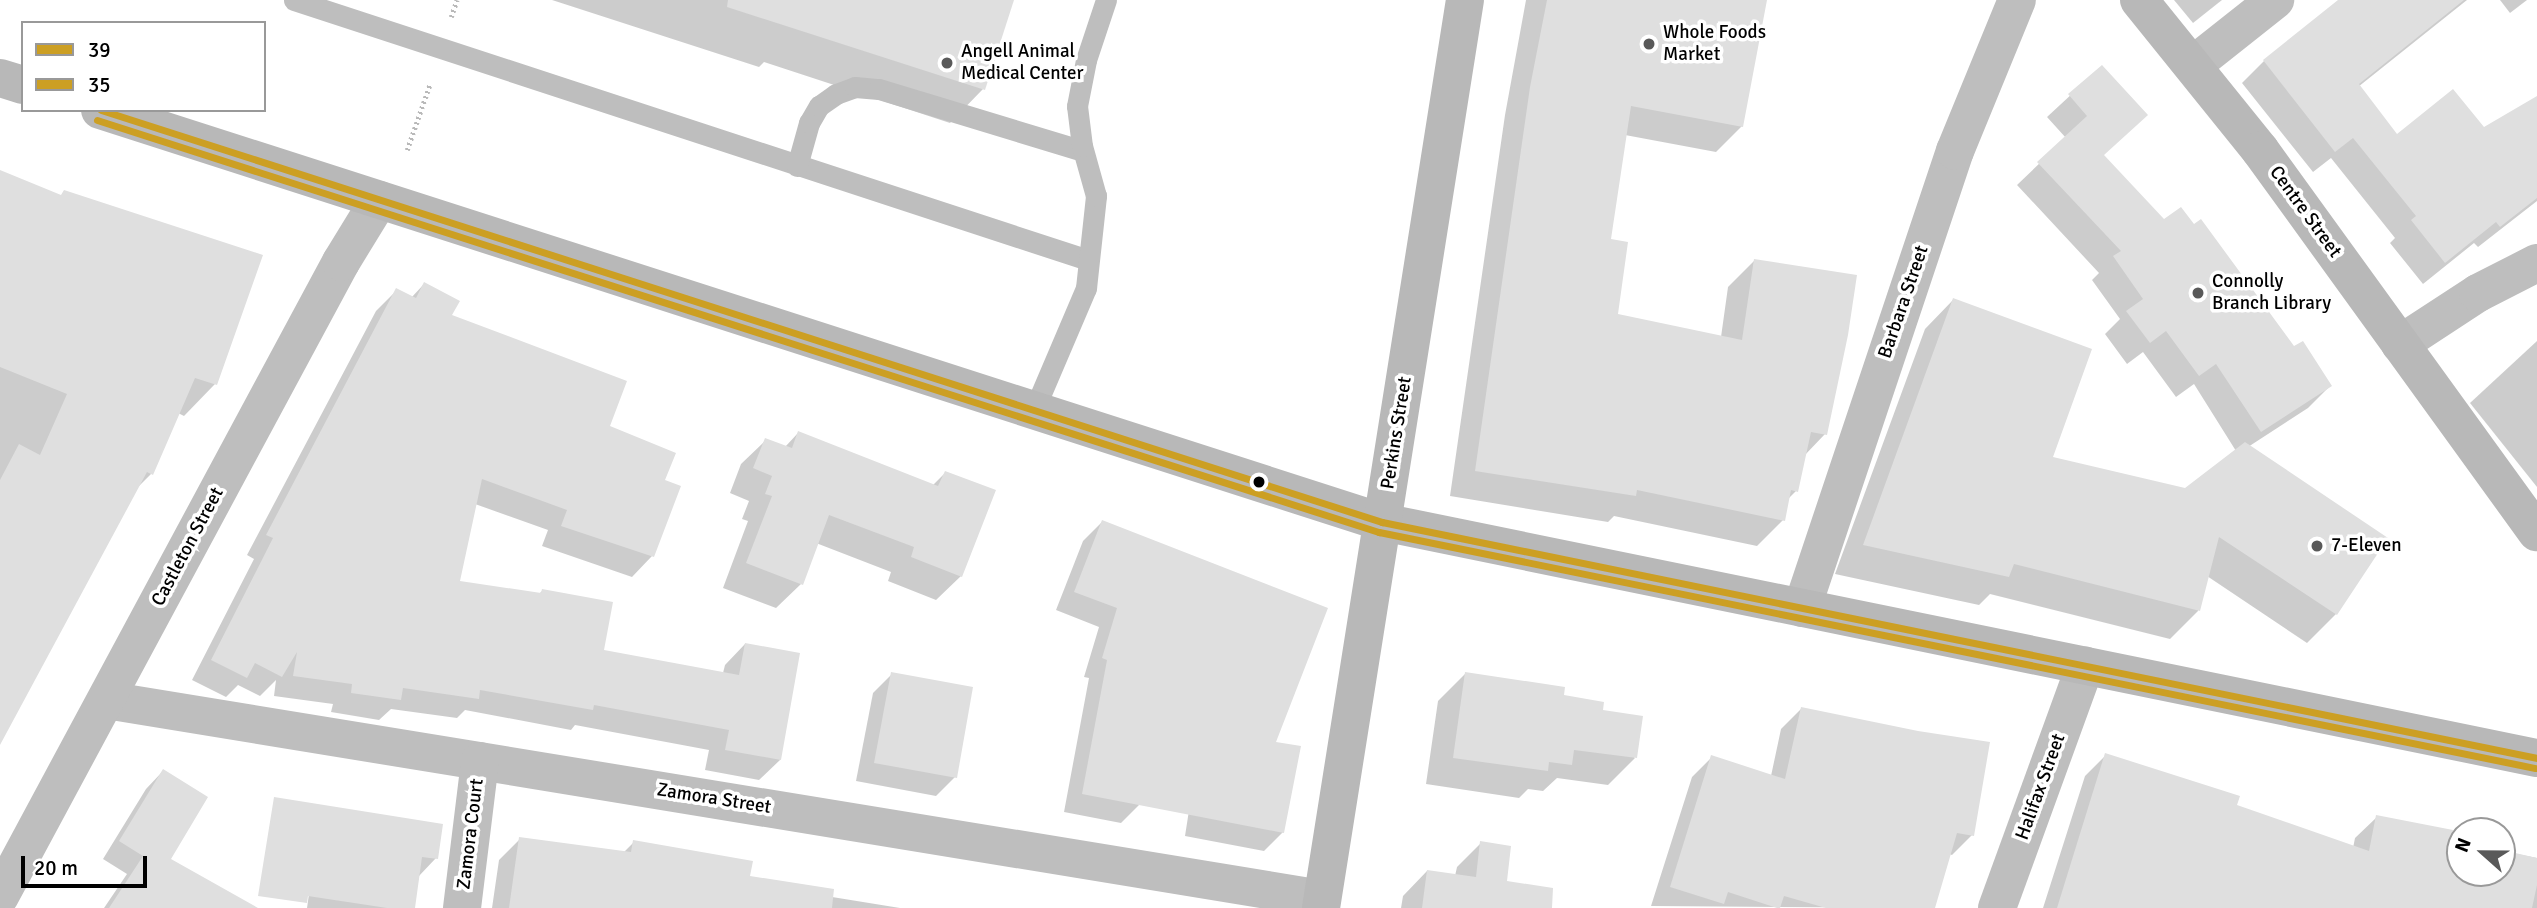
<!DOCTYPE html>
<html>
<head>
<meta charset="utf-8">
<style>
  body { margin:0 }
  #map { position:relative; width:2537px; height:908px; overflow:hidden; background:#fff; font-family:Signika,sans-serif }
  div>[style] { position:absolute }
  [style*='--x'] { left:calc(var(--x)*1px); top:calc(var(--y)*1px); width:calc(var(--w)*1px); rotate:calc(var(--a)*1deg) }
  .shadow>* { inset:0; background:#0003 }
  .building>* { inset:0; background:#dfdfdf }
  .path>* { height:4.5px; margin-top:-2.25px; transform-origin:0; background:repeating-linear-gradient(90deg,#b9b9b9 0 2px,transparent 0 5.5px) }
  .lane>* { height:21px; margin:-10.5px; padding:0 10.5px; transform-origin:10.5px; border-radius:10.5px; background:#bebebe }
  .street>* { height:38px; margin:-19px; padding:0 19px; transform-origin:19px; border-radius:19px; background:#bebebe }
  .secondary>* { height:38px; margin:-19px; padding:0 19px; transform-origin:19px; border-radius:19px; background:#b8b8b8 }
  .bus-1>* { height:7px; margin:-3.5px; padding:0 3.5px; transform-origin:3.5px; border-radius:3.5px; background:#cc9f23 }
  .bus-2>* { height:7px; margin:-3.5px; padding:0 3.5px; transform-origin:3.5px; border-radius:3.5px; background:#cc9f23 }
  .dots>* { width:19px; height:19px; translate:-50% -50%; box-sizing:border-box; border:4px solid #fff; border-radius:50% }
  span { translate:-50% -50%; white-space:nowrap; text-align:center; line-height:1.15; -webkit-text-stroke:7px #fff; paint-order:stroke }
  .poi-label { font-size:19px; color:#000 }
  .left { translate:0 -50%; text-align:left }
  .street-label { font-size:19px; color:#000 }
  .legend { position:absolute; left:21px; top:21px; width:245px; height:91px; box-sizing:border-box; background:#fff; border:2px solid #999; margin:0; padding:9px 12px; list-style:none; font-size:21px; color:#000 }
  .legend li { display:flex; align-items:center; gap:14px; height:35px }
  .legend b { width:35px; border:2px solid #999 }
  .north { position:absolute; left:2446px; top:817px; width:70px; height:70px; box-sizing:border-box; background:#fff; border:2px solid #999; border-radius:50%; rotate:291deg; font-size:19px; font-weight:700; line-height:28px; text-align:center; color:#000 }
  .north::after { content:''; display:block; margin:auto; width:24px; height:32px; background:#595959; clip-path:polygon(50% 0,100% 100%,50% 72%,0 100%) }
  .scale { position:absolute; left:21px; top:856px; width:126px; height:32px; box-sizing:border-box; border:4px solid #000; border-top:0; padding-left:9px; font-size:21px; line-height:24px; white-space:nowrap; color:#000; -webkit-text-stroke:5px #fff; paint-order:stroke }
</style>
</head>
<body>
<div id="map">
  <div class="shadow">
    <div style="clip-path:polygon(552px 0,1012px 0,983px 89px,950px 123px,764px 62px,759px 67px)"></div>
    <div style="clip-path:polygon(1526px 0,1765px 0,1742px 126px,1716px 152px,1625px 135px,1609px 241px,1616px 315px,1721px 337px,1728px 287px,1754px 261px,1825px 434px,1804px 456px,1796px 491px,1788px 499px,1783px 520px,1757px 546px,1614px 516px,1608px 522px,1450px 496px,1505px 115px)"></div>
    <div style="clip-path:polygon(2174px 0,2222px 0,2193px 23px)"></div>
    <div style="clip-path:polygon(2341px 0,2467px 0,2358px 87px,2397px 136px,2484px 130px,2537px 99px,2537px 201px,2478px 247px,2474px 243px,2423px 284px,2390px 243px,2395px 238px,2331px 158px,2313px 172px,2242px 83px,2264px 61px)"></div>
    <div style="clip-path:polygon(2500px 0,2527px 0,2510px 13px)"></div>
    <div style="clip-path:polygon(2101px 67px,2103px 156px,2164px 222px,2330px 386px,2308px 408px,2248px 447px,2386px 538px,2336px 614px,2307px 643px,2207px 576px,2198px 611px,2170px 639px,1990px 594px,1979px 605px,1835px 574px,1925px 329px,1953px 300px,2051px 458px,2186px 490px,2236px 451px,2194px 384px,2176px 397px,2143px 352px,2127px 364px,2105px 334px,2120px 319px,2092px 280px,2099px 273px,2017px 185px,2066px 138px,2047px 117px)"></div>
    <div style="clip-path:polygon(0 172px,215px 384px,184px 416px,178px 413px,151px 474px,137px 488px,0 743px)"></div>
    <div style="clip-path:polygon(424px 284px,450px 316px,608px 427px,663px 482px,652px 556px,632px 577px,542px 546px,548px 530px,475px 504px,458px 583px,538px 595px,542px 591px,602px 651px,723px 673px,725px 665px,745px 644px,780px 760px,759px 780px,705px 770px,709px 750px,575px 725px,571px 730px,465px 710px,457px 718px,391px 709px,379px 720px,331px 712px,333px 704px,274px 696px,276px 680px,260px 696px,238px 685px,226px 697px,192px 680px,254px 559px,247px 555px,376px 311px,397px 290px,411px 298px)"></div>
    <div style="clip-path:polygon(2537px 341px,2537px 487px,2470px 403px)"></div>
    <div style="clip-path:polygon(798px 433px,932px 486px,945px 473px,961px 576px,936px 600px,888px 581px,891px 572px,816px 543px,801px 584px,776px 608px,723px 588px,748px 521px,742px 519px,749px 501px,730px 493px,741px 464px,766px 440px,785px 447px)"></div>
    <div style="clip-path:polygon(1102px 522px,1274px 743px,1283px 832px,1264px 851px,1185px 836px,1192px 791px,1140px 804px,1121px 823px,1064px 812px,1089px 678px,1084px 677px,1099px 627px,1056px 610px,1083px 541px)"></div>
    <div style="clip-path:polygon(892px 674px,955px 777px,936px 796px,856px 781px,873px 693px)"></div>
    <div style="clip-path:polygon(1465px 674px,1562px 697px,1635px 758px,1608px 785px,1557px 778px,1543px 791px,1528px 789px,1519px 798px,1426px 784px,1438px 701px)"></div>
    <div style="clip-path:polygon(1801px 709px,1972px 835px,1952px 855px,1949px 854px,1932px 908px,1651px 906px,1692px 777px,1712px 757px,1771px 776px,1781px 729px)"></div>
    <div style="clip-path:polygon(2106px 755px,2234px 806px,2353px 848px,2355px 838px,2377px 817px,2421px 908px,2043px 908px,2085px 776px)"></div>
    <div style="clip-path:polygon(163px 771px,168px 860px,231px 908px,104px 908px,127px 874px,103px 859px,146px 789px)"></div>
    <div style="clip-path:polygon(292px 823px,436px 858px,419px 876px,413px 908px,307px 908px,313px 866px)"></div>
    <div style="clip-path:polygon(520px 839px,623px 853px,634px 842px,789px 890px,900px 908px,492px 908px,499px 860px)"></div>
    <div style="clip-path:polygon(1481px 843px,1520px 908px,1401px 908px,1403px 896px,1427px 871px,1455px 876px,1457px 867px)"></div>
    <div style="clip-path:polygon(2502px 851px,2537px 858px,2537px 908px,2454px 908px,2502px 873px)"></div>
  </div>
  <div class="building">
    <div style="clip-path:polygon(728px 0,1014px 0,985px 90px,727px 7px)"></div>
    <div style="clip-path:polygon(1547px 0,1767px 0,1743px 127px,1631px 106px,1611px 239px,1628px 242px,1618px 314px,1742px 340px,1754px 259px,1857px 275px,1848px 335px,1827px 435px,1811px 432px,1798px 492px,1791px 490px,1785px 521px,1637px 490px,1636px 496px,1475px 471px,1530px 87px)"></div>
    <div style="clip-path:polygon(2338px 0,2464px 0,2359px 84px,2397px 134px,2453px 89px,2484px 127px,2537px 96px,2537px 198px,2500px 227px,2496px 222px,2445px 263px,2411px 220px,2416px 216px,2353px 138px,2335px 152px,2263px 60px)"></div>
    <div style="clip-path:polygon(2102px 65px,2148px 115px,2104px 155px,2164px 219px,2181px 207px,2194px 224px,2201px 219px,2294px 346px,2303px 341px,2332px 386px,2261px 432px,2216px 364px,2199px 376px,2166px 331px,2150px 343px,2126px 311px,2143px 299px,2113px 256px,2121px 251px,2037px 162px,2087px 116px,2068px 94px)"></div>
    <div style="clip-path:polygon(0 170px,61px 195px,64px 190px,263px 255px,217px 385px,195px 378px,153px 475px,147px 472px,0 745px,0 480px,19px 444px,40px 455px,67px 394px,0 367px)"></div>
    <div style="clip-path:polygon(424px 282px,460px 301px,452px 315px,627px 381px,610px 426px,676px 453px,665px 480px,681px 486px,654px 557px,561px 526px,567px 510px,482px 479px,460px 581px,541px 593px,542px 589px,613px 602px,604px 650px,739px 675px,745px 643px,800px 653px,781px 760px,725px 750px,729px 730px,594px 705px,593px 710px,480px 690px,479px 699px,403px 688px,401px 700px,351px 693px,352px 684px,293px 676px,297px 652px,282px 677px,255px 663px,247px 678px,211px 660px,273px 538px,266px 535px,396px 288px,416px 298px)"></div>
    <div style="clip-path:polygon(1953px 298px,2092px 349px,2053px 457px,2185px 488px,2245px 442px,2388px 538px,2337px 615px,2219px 537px,2200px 611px,2014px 564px,2009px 577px,1863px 545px)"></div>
    <div style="clip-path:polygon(798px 431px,938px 486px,945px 471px,996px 490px,962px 577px,911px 557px,914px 547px,829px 515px,803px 585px,746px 563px,772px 496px,765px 494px,772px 476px,753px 468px,765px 438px,792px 448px)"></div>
    <div style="clip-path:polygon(1102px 520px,1328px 608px,1276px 742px,1301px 746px,1284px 833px,1082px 794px,1107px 660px,1102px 658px,1117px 608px,1074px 592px)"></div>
    <div style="clip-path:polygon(891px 672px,973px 687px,957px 778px,874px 763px)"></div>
    <div style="clip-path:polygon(1465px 672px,1565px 687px,1564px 695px,1604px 702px,1603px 710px,1643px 716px,1637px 758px,1574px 750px,1572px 765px,1549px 762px,1548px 771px,1453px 758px)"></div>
    <div style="clip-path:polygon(1801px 707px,1918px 731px,1990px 742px,1974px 836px,1957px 833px,1935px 908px,1826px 908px,1784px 896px,1780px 908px,1777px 908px,1728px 892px,1724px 904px,1670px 887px,1711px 755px,1785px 779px)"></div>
    <div style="clip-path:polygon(2105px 753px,2240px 796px,2237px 805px,2369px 851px,2376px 815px,2453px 830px,2451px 839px,2460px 841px,2460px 873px,2502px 873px,2502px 850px,2537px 858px,2537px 885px,2532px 908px,2057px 908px)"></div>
    <div style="clip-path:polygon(163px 769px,208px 797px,171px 859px,258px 908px,109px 908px,143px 856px,119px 841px)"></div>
    <div style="clip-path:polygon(274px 797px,443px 824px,438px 859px,422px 857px,415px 908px,387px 908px,308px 896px,307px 903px,258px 896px)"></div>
    <div style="clip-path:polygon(519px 837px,631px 852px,633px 840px,753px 861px,750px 876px,834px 889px,832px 908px,509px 908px)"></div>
    <div style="clip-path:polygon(1480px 841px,1511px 846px,1507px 881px,1553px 888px,1552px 908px,1422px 908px,1427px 870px,1476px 877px)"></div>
  </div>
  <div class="path">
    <div style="--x:451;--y:17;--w:18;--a:-71"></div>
    <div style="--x:407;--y:150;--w:70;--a:-70.8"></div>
  </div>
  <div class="lane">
    <div style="--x:294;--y:0;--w:835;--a:18.13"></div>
    <div style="--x:797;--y:166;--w:45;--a:-74.4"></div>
    <div style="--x:809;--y:123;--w:20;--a:-60"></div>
    <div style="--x:819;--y:106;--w:21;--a:-35"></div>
    <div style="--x:836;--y:94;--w:20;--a:-20"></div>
    <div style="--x:855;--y:87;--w:24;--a:5"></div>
    <div style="--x:879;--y:89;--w:213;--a:16.9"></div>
    <div style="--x:1034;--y:410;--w:133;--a:-66.9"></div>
    <div style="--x:1086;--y:288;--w:93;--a:-83.8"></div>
    <div style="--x:1096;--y:196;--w:52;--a:-105.6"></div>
    <div style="--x:1082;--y:146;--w:40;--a:-97.1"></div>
    <div style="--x:1077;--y:106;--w:47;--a:-78.9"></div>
    <div style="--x:1086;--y:60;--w:63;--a:-71.6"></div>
  </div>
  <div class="street">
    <div style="--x:2193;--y:65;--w:105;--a:-38.4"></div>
    <div style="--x:2400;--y:344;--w:93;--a:-33.2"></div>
    <div style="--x:2478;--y:293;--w:66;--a:-27"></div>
    <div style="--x:1802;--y:608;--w:482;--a:-71.5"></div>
    <div style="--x:1955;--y:151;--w:163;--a:-67.7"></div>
    <div style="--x:106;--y:700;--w:1232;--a:9.29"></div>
    <div style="--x:0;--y:896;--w:720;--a:-61.73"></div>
    <div style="--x:341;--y:262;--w:73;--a:-58.5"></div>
    <div style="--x:462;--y:908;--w:148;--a:-83"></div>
    <div style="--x:1997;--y:908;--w:258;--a:-70"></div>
  </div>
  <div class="secondary">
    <div style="--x:2139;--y:0;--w:193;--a:51.1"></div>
    <div style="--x:2260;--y:150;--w:472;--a:54.1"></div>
    <div style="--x:0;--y:78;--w:24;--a:17"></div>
    <div style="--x:100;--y:110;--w:1347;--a:17.82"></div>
    <div style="--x:1382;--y:522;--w:1179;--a:11.55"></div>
    <div style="--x:1321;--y:908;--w:919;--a:-80.99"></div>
  </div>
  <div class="bus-1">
    <div style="--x:101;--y:110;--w:1346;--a:17.83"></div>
    <div style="--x:1382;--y:522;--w:1179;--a:11.55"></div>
  </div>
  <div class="bus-2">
    <div style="--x:97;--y:120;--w:1347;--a:17.82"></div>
    <div style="--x:1379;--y:532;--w:1180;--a:11.54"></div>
  </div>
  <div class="dots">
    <div style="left:1649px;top:44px;background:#595959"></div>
    <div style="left:947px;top:63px;background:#595959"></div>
    <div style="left:2198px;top:293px;background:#595959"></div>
    <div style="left:1259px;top:482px;background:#000"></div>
    <div style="left:2317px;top:546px;background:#595959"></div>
  </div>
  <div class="poi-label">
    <span class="left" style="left:1663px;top:44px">Whole Foods<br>Market</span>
    <span class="left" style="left:961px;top:63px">Angell Animal<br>Medical Center</span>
    <span class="left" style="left:2212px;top:293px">Connolly<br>Branch Library</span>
    <span class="left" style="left:2331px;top:546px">7-Eleven</span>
  </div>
  <div class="street-label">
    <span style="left:2305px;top:212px;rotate:54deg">Centre Street</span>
    <span style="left:1904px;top:302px;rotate:-71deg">Barbara Street</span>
    <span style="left:1397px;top:433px;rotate:-81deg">Perkins Street</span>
    <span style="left:188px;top:547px;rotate:-62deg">Castleton Street</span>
    <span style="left:2041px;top:787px;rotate:-70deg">Halifax Street</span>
    <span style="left:714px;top:799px;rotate:9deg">Zamora Street</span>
    <span style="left:471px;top:834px;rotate:-83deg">Zamora Court</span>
  </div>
  <ul class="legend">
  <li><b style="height:9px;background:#cc9f23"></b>39</li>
  <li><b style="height:9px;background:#cc9f23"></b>35</li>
  </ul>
  <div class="north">N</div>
  <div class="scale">20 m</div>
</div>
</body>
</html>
